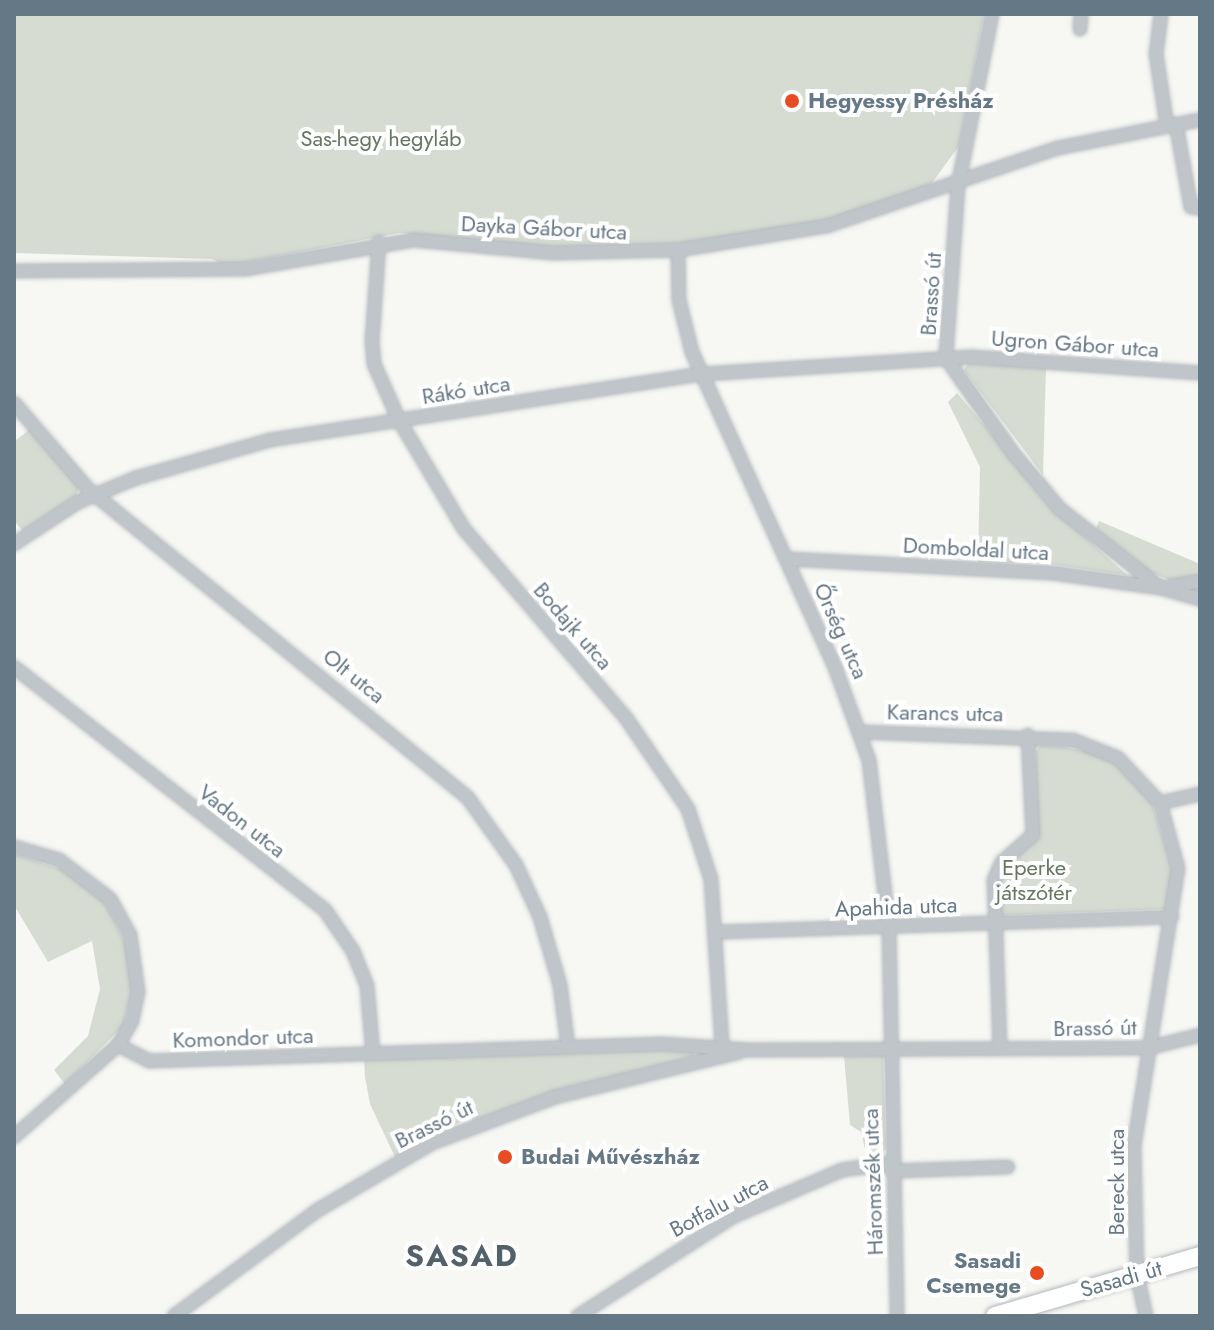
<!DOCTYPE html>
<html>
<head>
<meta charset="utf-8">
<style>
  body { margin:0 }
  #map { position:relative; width:1214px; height:1330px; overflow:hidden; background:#f7f7f4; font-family:Jost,sans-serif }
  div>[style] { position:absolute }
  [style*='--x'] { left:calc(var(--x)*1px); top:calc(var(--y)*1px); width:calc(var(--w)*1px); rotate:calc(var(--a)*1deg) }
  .green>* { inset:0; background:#d7dcd3 }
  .roads { filter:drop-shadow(0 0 2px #b2b9bd) drop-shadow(0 0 2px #b2b9bd) }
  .street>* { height:12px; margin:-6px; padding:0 6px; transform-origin:6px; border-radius:6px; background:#c0c5c9 }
  .secondary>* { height:18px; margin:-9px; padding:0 9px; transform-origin:9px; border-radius:9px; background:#fff }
  .dots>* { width:22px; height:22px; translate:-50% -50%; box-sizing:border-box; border:4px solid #fff; border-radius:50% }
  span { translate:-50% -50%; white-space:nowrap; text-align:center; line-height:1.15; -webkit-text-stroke:8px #fff; paint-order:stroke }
  .poi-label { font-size:22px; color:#657886; font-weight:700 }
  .left { translate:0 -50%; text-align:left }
  .right { translate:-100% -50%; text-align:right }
  .park-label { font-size:22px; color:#667860 }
  .street-label { font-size:22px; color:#657886 }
  .district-label { font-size:30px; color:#53616b; font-weight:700; letter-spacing:2px }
  .frame { position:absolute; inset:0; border:16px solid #657886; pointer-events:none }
</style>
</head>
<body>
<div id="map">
  <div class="green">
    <div style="clip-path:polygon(14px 14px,984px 14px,959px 146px,929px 187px,825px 221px,688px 243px,573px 249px,399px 233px,225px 266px,212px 259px,14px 253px)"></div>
    <div style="clip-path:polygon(968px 363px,1046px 367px,1043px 475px,964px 370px)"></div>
    <div style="clip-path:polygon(957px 393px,1057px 512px,1127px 575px,1049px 564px,978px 562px,980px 467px,948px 402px)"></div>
    <div style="clip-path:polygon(31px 428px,79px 488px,76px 496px,23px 531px,14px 521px,14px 442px)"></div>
    <div style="clip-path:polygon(1099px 521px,1200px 564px,1200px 593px,1150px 572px,1096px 529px)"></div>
    <div style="clip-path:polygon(1064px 747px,1083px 751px,1086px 747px,1113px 760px,1151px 800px,1172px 869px,1166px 909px,1002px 915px,998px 886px,1002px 869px,1034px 840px,1036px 751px,1040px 746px)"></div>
    <div style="clip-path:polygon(14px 854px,69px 872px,104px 901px,128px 948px,132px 992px,123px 1026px,65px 1084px,54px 1070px,88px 1036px,100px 989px,92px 941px,48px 962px,14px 905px)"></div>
    <div style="clip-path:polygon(673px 1050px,692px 1051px,694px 1056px,473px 1121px,471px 1116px,395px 1157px,370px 1104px,365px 1077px,364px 1059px)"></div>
    <div style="clip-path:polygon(883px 1055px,886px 1148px,882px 1155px,867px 1157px,861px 1132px,850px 1125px,844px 1056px)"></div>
  </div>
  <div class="roads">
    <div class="street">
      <div style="--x:992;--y:14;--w:174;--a:101.2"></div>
      <div style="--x:958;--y:185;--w:173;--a:94"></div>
      <div style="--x:946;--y:358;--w:116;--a:54.8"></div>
      <div style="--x:1013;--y:453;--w:73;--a:50"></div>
      <div style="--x:1060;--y:509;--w:128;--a:38"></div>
      <div style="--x:1161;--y:588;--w:41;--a:15.8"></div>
      <div style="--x:1161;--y:14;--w:40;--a:97.1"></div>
      <div style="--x:1156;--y:54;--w:73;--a:81.3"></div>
      <div style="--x:1080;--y:29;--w:15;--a:-86"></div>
      <div style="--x:1176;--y:124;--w:84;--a:79.8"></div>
      <div style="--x:1191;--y:207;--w:9;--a:6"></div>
      <div style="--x:379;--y:242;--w:99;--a:94"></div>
      <div style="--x:372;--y:341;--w:23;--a:85"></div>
      <div style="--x:374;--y:364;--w:61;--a:65.9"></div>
      <div style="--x:399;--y:420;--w:127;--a:59.2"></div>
      <div style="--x:464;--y:529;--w:249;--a:49.4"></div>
      <div style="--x:626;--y:718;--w:110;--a:55.7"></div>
      <div style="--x:688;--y:809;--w:74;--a:71.8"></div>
      <div style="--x:711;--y:879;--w:167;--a:86.2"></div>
      <div style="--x:678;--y:250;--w:50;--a:88.9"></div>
      <div style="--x:679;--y:300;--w:54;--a:76"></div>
      <div style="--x:692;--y:352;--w:349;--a:65.6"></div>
      <div style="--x:836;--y:670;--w:96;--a:69.9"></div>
      <div style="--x:869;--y:760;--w:169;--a:83.2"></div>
      <div style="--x:889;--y:928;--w:388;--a:88.8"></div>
      <div style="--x:14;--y:271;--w:231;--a:-0.5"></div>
      <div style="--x:245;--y:269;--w:171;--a:-9.7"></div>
      <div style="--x:414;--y:240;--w:140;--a:5.3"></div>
      <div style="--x:553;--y:253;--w:125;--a:-1.4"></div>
      <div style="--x:678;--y:250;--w:151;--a:-9.2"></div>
      <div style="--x:827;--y:226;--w:244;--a:-18.7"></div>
      <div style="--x:1058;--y:148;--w:145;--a:-11.2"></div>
      <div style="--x:14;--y:403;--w:113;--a:49.3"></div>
      <div style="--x:88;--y:489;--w:490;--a:39.1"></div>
      <div style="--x:468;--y:798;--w:82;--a:54.4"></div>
      <div style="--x:516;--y:865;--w:57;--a:65.2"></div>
      <div style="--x:540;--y:917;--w:71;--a:73.6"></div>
      <div style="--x:560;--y:985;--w:63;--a:82.6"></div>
      <div style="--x:14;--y:544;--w:77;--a:-33.3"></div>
      <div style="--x:78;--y:502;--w:63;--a:-22.5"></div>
      <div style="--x:136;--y:478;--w:139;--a:-15.8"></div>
      <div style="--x:270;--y:440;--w:438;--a:-8.7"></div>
      <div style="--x:703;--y:374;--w:269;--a:-3.6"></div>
      <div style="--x:971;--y:357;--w:230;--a:4"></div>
      <div style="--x:787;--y:559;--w:266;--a:3"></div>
      <div style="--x:1053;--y:573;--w:109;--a:7.9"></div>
      <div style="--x:1161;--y:588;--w:40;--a:-10"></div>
      <div style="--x:14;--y:667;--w:395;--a:38"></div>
      <div style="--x:325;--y:910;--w:50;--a:55.7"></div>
      <div style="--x:353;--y:951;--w:38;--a:68"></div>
      <div style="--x:367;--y:986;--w:67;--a:84.9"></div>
      <div style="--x:861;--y:732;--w:212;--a:2.2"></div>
      <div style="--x:1073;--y:740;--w:48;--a:21.8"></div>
      <div style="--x:1118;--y:758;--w:62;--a:47"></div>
      <div style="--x:1160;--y:803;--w:67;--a:74.5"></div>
      <div style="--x:1178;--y:868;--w:282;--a:99"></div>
      <div style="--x:1134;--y:1147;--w:128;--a:88.7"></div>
      <div style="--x:1137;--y:1275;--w:42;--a:77.6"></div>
      <div style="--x:1160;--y:803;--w:41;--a:-12.7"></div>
      <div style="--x:14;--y:847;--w:47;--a:16.1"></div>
      <div style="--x:59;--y:860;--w:64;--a:37.4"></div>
      <div style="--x:110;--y:899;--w:41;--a:60.9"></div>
      <div style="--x:130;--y:935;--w:58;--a:82"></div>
      <div style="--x:138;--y:992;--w:30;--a:102"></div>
      <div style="--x:132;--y:1021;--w:28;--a:120"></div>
      <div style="--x:118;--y:1045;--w:139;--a:138.5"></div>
      <div style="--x:718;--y:932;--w:454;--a:-1.9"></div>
      <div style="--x:118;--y:1045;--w:36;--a:27"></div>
      <div style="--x:150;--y:1061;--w:512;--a:-1.9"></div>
      <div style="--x:662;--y:1044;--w:87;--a:3.9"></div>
      <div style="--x:749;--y:1050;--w:399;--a:-0.3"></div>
      <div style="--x:1148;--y:1048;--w:54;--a:-14"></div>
      <div style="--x:1000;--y:1049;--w:169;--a:-92"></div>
      <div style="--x:994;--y:880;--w:20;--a:-66"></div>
      <div style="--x:1002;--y:862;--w:41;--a:-41.1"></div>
      <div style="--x:1033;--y:835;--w:100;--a:-92.9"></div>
      <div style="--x:892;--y:1171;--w:116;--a:-2"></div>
      <div style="--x:174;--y:1316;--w:179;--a:-36.4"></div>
      <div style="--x:318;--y:1210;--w:132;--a:-30.4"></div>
      <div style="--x:432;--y:1143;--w:131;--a:-20.5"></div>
      <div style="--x:555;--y:1097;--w:190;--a:-13.7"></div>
      <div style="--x:578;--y:1316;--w:183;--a:-32.7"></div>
      <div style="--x:732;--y:1217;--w:120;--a:-23.1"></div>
      <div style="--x:842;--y:1170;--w:50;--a:-8"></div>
    </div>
    <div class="secondary">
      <div style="--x:995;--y:1316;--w:214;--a:-16.3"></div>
    </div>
  </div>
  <div class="dots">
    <div style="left:792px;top:101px;background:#e84c23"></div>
    <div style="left:505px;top:1157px;background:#e84c23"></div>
    <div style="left:1037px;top:1273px;background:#e84c23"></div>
  </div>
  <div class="poi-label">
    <span class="left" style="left:808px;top:101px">Hegyessy Présház</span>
    <span class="left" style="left:521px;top:1157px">Budai Művészház</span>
    <span class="right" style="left:1021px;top:1273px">Sasadi<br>Csemege</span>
  </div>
  <div class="park-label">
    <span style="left:381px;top:139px">Sas-hegy hegyláb</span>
    <span style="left:1034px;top:880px">Eperke<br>játszótér</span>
  </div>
  <div class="street-label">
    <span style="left:544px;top:228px;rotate:3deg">Dayka Gábor utca</span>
    <span style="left:931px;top:294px;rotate:-86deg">Brassó út</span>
    <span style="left:1075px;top:344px;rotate:4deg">Ugron Gábor utca</span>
    <span style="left:466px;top:390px;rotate:-9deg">Rákó utca</span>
    <span style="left:976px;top:549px;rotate:3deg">Domboldal utca</span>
    <span style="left:573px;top:626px;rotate:49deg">Bodajk utca</span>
    <span style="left:841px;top:631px;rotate:66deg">Őrség utca</span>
    <span style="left:354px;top:676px;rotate:39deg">Olt utca</span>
    <span style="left:945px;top:713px;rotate:1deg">Karancs utca</span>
    <span style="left:242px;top:821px;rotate:38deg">Vadon utca</span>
    <span style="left:896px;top:907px;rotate:-2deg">Apahida utca</span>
    <span style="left:1095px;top:1028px;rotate:-1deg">Brassó út</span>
    <span style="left:243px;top:1038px;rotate:-2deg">Komondor utca</span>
    <span style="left:434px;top:1124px;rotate:-26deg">Brassó út</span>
    <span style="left:873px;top:1182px;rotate:-92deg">Háromszék utca</span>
    <span style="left:1117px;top:1182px;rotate:-90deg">Bereck utca</span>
    <span style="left:719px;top:1206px;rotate:-28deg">Botfalu utca</span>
    <span style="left:1121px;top:1279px;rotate:-16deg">Sasadi út</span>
  </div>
  <div class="district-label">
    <span style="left:462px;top:1256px">SASAD</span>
  </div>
  <div class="frame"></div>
</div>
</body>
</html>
